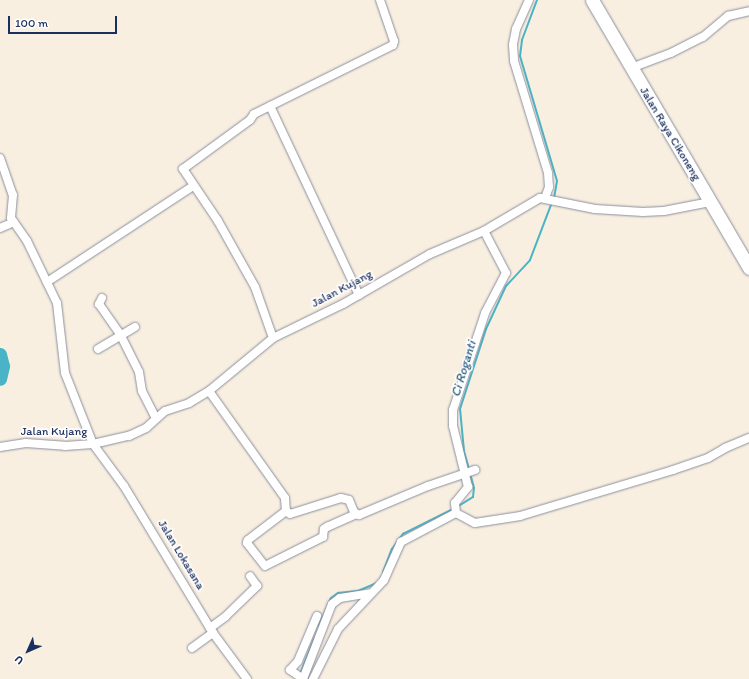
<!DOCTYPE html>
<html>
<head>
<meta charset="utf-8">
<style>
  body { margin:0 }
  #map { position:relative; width:749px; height:679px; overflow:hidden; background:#f9efe0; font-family:Itim,sans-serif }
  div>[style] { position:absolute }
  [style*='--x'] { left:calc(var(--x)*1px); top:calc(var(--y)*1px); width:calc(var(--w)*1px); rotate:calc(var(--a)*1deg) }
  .stream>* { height:2px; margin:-1px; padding:0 1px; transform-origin:1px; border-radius:1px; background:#48b4c6 }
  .river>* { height:13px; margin:-6.5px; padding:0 6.5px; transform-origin:6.5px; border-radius:6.5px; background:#48b4c6 }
  .roads { filter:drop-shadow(0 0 1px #8a8f9f) drop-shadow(0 0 1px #8a8f9f) }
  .minor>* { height:8px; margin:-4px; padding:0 4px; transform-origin:4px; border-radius:4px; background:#fff }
  .trunk>* { height:13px; margin:-6.5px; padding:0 6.5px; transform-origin:6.5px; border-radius:6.5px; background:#fff }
  span { translate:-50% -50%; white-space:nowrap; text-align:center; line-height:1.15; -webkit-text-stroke:3.5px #fff; paint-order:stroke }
  .street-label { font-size:12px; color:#1b2f5e }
  .water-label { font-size:13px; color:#2b5e82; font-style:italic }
  .north { position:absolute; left:8px; top:631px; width:40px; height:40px; -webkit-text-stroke:3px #fff; paint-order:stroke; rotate:225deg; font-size:11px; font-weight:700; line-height:16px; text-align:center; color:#1b2f5e }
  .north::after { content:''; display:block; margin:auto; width:14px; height:18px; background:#1b2f5e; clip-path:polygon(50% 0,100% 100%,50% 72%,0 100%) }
  .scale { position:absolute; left:8px; top:16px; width:109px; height:18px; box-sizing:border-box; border:2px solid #1b2f5e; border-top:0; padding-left:5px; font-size:12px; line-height:14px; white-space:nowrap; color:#1b2f5e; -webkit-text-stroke:3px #fff; paint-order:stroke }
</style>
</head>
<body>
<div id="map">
  <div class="stream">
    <div style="--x:537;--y:0;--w:43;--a:110.6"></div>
    <div style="--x:522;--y:40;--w:16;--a:97"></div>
    <div style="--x:520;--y:56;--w:120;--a:73.5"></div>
    <div style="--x:554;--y:171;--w:10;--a:73"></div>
    <div style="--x:557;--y:181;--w:17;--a:100"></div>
    <div style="--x:469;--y:469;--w:19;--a:-106"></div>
    <div style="--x:464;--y:451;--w:42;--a:-95.4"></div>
    <div style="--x:460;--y:409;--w:84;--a:-72"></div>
    <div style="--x:486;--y:329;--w:47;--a:-65.1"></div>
    <div style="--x:506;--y:286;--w:35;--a:-47"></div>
    <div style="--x:530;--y:260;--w:62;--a:-69.2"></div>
    <div style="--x:457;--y:507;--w:19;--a:-32"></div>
    <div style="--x:473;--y:497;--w:9;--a:-84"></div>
    <div style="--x:474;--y:488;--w:16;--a:-105"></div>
    <div style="--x:383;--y:572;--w:25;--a:-69"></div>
    <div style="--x:392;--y:549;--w:19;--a:-54"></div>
    <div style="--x:403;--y:534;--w:56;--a:-26.6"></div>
    <div style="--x:319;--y:626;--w:30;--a:-67"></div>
    <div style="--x:331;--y:598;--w:9;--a:-36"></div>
    <div style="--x:338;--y:593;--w:20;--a:-6"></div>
    <div style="--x:358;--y:591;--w:21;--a:-23"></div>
    <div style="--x:300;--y:674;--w:38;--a:-68"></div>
  </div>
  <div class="river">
    <div style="--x:0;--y:354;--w:12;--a:76"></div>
    <div style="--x:3;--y:366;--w:13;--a:103"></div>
  </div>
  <div class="roads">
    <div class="minor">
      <div style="--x:529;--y:0;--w:32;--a:114"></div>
      <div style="--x:516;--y:29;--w:16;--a:101"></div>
      <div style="--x:513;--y:45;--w:16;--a:86"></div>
      <div style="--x:514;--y:61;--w:117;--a:73.1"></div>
      <div style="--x:548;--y:173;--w:14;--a:86"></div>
      <div style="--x:549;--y:187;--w:12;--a:110"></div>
      <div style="--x:631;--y:68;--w:43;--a:-20.6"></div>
      <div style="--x:671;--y:53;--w:36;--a:-27"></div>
      <div style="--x:703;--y:37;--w:33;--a:-40"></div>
      <div style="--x:728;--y:16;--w:22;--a:-13"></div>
      <div style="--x:270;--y:106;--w:209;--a:64.8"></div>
      <div style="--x:0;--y:158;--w:39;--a:71"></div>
      <div style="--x:13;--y:195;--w:23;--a:95"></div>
      <div style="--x:11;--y:218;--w:28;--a:55"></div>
      <div style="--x:27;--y:241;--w:69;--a:64.2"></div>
      <div style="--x:57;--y:303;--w:70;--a:83.5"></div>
      <div style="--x:65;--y:373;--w:76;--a:68.5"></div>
      <div style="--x:93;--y:444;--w:52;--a:53.6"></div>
      <div style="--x:124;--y:486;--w:172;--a:58.8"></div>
      <div style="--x:213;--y:633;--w:57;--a:53.5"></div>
      <div style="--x:0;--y:228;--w:15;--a:-23"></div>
      <div style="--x:47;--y:282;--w:175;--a:-33.3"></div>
      <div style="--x:102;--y:298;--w:7;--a:117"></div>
      <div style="--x:99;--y:304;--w:39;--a:55"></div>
      <div style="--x:121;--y:336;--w:40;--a:63.4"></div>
      <div style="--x:139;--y:372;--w:19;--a:81"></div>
      <div style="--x:142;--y:391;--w:30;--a:63"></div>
      <div style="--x:273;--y:338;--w:54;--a:-109.4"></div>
      <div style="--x:255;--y:287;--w:76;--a:-119.3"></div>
      <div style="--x:218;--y:221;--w:63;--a:-123.9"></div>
      <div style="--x:183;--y:169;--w:83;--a:-36.2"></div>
      <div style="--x:250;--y:120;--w:7;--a:-56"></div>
      <div style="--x:254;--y:114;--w:155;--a:-26.4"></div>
      <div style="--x:393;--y:45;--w:4;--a:-76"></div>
      <div style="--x:394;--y:41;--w:43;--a:-108.9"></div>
      <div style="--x:98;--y:349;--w:43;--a:-30.7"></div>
      <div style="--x:209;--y:391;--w:131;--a:54.6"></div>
      <div style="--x:285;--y:498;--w:13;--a:86"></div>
      <div style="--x:286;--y:511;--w:5;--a:37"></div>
      <div style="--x:290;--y:514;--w:53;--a:-17.4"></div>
      <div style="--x:341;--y:498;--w:8;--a:14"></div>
      <div style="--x:349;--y:500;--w:13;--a:67"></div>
      <div style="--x:354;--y:512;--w:6;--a:31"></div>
      <div style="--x:359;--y:515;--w:75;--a:-22.8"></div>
      <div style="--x:428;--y:486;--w:50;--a:-18.8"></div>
      <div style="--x:0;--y:447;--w:26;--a:-9"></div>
      <div style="--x:26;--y:443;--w:39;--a:4"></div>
      <div style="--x:65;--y:446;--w:28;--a:-4"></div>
      <div style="--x:93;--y:444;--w:37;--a:-13"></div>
      <div style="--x:129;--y:436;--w:19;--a:-25"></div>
      <div style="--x:146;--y:428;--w:25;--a:-42"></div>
      <div style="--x:165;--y:411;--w:25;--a:-18"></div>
      <div style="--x:189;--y:403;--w:23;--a:-31"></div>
      <div style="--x:209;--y:391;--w:83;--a:-39.6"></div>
      <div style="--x:273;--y:338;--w:78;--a:-25.9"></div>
      <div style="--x:343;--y:304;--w:100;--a:-29.9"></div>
      <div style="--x:430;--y:254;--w:59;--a:-23.1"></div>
      <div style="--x:484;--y:231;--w:65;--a:-30.5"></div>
      <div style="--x:540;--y:198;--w:56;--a:11.3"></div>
      <div style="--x:595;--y:209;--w:48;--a:3.6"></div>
      <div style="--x:643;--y:212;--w:21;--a:-3"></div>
      <div style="--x:664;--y:211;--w:47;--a:-11.1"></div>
      <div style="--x:286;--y:511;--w:48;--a:142.7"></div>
      <div style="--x:248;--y:540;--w:3;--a:108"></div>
      <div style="--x:247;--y:543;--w:29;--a:52"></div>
      <div style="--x:265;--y:566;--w:65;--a:-26.6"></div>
      <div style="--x:323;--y:537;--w:8;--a:-83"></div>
      <div style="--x:324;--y:529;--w:4;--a:-34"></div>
      <div style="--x:327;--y:527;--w:32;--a:-24"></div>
      <div style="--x:456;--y:513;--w:21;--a:28"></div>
      <div style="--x:475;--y:523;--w:46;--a:-8.8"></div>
      <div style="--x:520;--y:516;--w:160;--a:-16.7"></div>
      <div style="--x:673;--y:470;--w:37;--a:-19"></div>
      <div style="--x:708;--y:458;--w:20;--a:-30"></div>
      <div style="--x:725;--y:448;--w:26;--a:-23"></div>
      <div style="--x:210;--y:628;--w:19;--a:-36"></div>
      <div style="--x:225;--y:617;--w:45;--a:-44.1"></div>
      <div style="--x:257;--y:586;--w:12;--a:-125"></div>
      <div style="--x:192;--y:648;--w:26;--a:-36"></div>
      <div style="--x:303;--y:679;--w:80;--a:-68.9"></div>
      <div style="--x:332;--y:604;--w:10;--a:-37"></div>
      <div style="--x:340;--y:598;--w:31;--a:-9"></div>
      <div style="--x:303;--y:679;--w:16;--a:-145"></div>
      <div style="--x:290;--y:670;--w:12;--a:-48"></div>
      <div style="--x:298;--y:661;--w:49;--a:-67.1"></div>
      <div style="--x:313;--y:679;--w:56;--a:-63.4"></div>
      <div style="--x:338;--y:629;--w:67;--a:-46.8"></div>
      <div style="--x:384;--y:580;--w:42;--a:-65.9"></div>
      <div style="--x:401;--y:542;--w:62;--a:-27.8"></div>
      <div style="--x:456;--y:513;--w:10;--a:-96"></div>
      <div style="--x:455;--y:503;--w:21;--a:-51"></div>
      <div style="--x:468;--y:487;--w:63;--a:-103.8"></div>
      <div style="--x:453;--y:426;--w:16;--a:-90"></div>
      <div style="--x:453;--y:410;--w:102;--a:-71.7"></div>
      <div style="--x:485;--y:313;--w:45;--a:-62.3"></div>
      <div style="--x:506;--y:273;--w:47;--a:-117.6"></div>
    </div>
    <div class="trunk">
      <div style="--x:592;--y:0;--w:311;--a:59.6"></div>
    </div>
  </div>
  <div class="street-label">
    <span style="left:670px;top:134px;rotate:59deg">Jalan Raya Cikoneng</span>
    <span style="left:342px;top:289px;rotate:-28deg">Jalan Kujang</span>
    <span style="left:54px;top:432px">Jalan Kujang</span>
    <span style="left:181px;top:555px;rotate:59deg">Jalan Lokasana</span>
  </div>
  <div class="water-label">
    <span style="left:464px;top:369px;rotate:-73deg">Ci Roganti</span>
  </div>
  <div class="north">U</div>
  <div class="scale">100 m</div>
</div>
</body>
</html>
